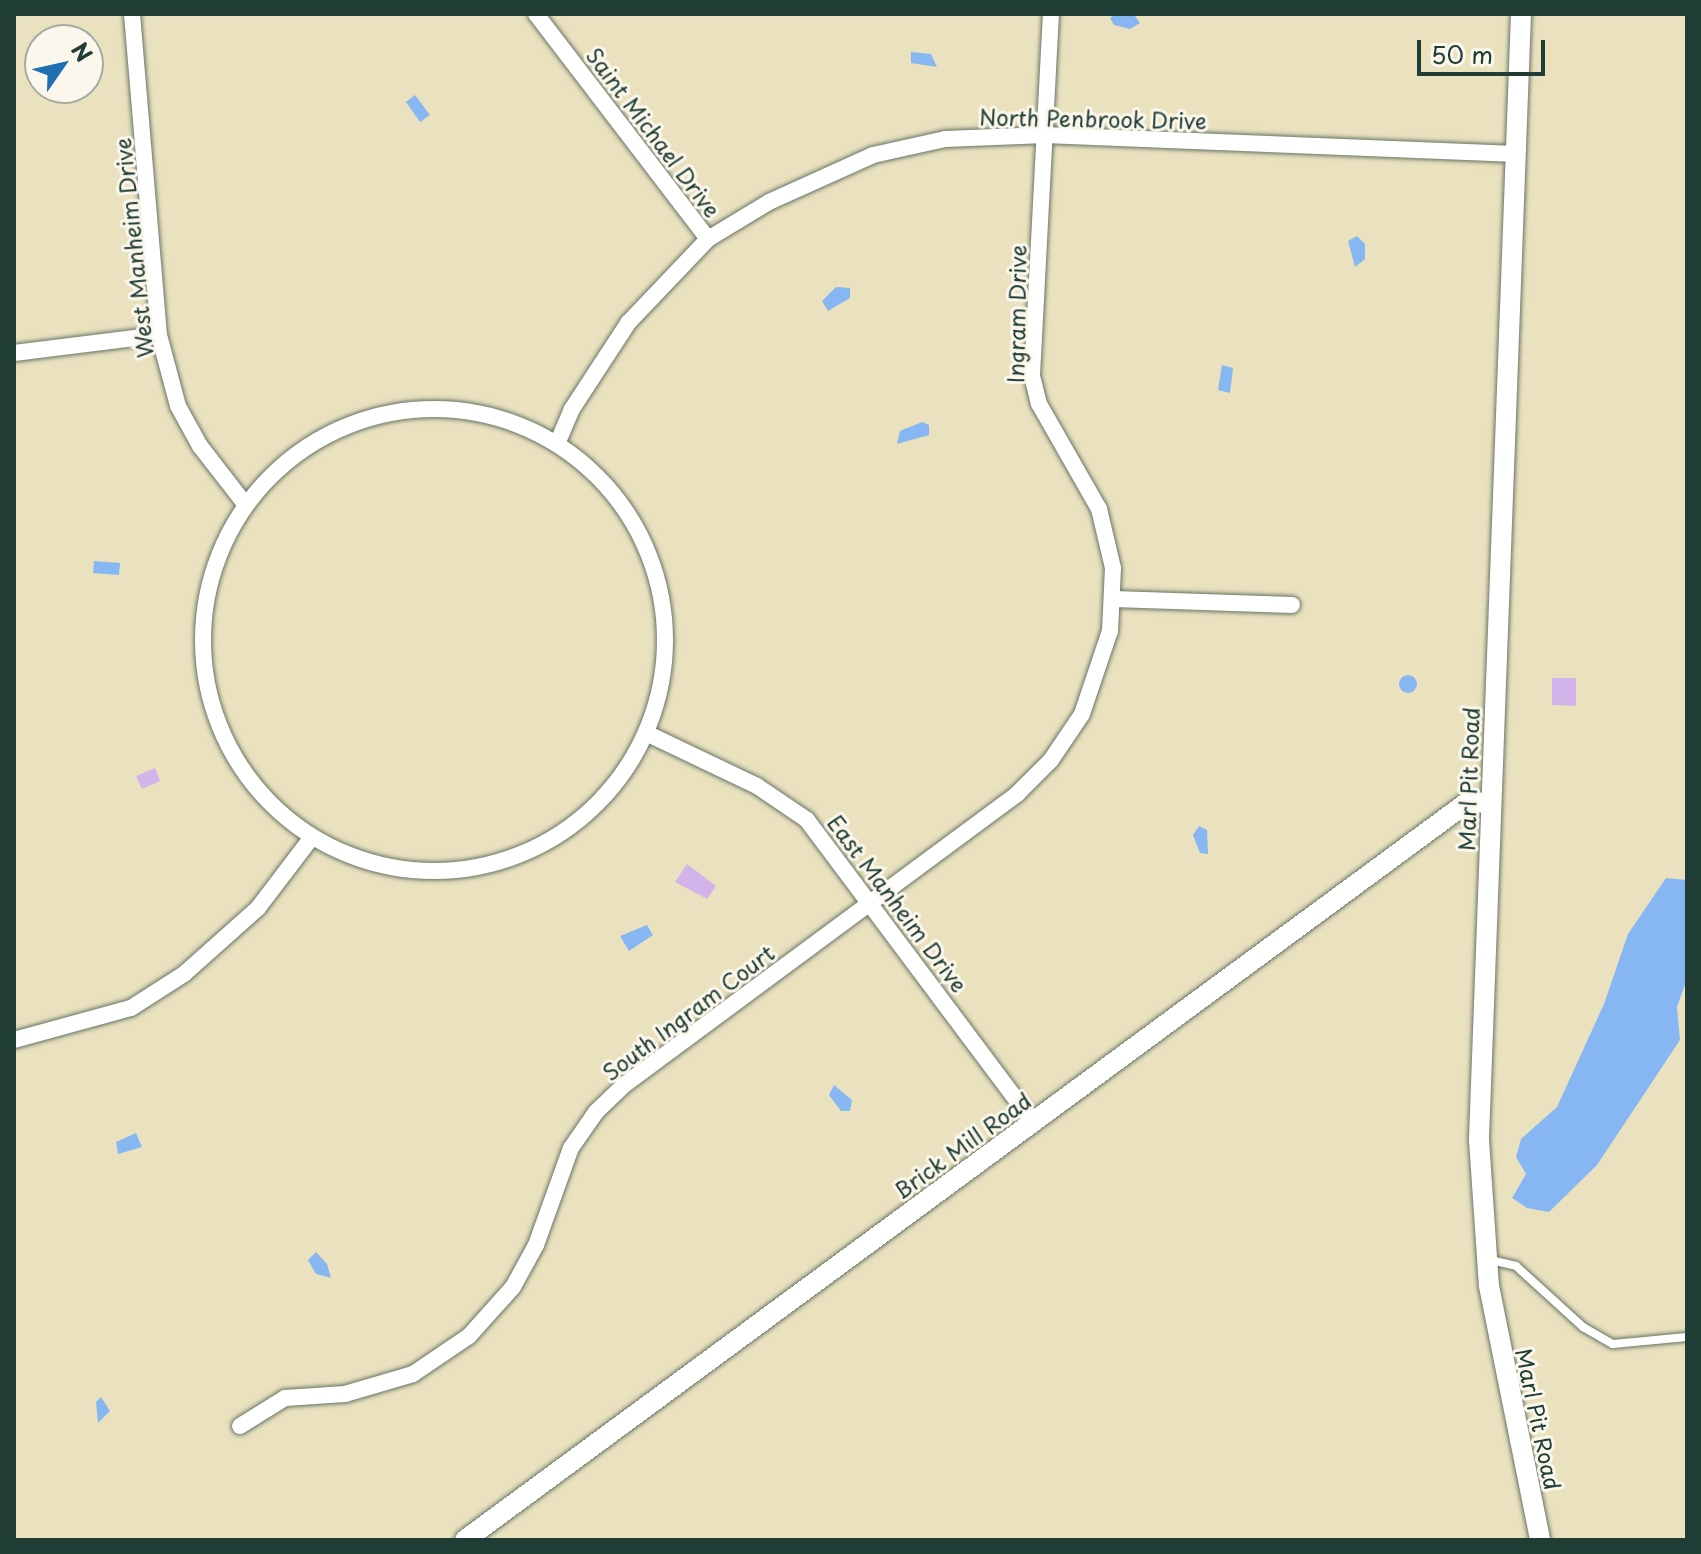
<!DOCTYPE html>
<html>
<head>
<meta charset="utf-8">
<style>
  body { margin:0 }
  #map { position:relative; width:1701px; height:1554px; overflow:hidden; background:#eae1bf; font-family:"Playpen Sans",sans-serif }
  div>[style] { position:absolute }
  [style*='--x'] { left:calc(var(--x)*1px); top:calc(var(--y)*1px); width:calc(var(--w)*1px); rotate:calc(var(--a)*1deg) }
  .water>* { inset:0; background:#87b7f2 }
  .round { border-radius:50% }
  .building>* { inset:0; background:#d2b4ea }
  .roads { filter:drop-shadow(0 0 2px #667665) drop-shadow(0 0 2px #667665) }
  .service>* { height:8px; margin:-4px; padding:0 4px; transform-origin:4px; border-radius:4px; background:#fff }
  .minor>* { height:16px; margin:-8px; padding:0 8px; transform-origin:8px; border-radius:8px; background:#fff }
  .minor>.ring { margin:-8px; padding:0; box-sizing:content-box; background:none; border:16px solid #fff; border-radius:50% }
  .tertiary>* { height:20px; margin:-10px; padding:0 10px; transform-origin:10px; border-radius:10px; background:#fff }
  span { translate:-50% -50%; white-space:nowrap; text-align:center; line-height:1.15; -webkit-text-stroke:6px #fbf7ec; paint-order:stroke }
  .street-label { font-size:22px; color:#1f3d34 }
  .frame { position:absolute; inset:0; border:16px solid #1f3d34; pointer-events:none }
  .north { position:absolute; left:24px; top:24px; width:80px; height:80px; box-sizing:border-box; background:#fbf7ec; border:2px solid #a3ada2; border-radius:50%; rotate:56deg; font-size:22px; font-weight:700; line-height:32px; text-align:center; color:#1f3d34 }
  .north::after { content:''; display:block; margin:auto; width:28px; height:36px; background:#1f6fb2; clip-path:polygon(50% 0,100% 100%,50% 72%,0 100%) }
  .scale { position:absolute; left:1417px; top:40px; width:128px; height:36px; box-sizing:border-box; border:4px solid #1f3d34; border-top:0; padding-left:10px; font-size:24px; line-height:28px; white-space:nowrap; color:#1f3d34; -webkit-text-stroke:6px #fbf7ec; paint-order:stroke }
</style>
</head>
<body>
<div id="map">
  <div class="water">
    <div style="clip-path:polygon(1116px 14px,1135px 16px,1140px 23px,1130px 29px,1114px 25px,1110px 18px)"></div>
    <div style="clip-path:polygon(911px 52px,931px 54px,937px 67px,911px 63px)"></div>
    <div style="clip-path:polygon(415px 95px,430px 115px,420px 122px,406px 102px)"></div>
    <div style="clip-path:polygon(1357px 236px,1365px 244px,1365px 259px,1355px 267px,1348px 241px)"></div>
    <div style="clip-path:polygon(836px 287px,850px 288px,850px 298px,828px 311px,822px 301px)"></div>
    <div style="clip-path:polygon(1222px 365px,1233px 368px,1230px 393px,1218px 390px)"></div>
    <div style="clip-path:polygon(922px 422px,929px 425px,929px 435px,897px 444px,900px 431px)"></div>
    <div style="clip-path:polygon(94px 561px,120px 563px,119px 575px,93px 573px)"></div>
    <div class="round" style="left:1399px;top:675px;width:18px;height:18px"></div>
    <div style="clip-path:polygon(1199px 826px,1207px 830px,1208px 854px,1200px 853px,1193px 835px)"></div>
    <div style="clip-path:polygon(1666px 878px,1687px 880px,1687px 979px,1677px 1007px,1680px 1040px,1597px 1165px,1549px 1212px,1527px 1208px,1512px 1198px,1526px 1174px,1516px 1157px,1521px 1139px,1557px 1107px,1604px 1004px,1628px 934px)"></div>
    <div style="clip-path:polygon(647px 925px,653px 935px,629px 951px,620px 936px)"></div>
    <div style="clip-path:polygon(834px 1085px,852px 1100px,850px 1111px,841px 1111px,829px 1095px)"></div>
    <div style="clip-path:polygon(136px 1133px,142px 1147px,118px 1154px,116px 1142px)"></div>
    <div style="clip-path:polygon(316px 1252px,327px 1264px,331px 1278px,316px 1274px,308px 1260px)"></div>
    <div style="clip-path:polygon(101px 1397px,110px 1411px,98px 1423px,96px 1402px)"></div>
  </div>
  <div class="building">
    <div style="clip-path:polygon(1552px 678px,1576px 678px,1576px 706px,1552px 705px)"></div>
    <div style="clip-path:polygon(155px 768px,160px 781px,142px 789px,136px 776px)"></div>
    <div style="clip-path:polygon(687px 864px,716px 886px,707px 899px,675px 882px)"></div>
  </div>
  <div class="roads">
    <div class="service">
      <div style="--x:1486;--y:1259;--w:31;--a:13"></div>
      <div style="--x:1516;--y:1266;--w:91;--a:42.3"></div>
      <div style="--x:1583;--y:1327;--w:34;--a:30"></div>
      <div style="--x:1613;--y:1344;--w:74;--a:-5.4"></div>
    </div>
    <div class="minor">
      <div style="--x:132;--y:14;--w:322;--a:85.2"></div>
      <div style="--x:159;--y:335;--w:73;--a:75"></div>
      <div style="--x:178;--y:406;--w:46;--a:61.2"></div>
      <div style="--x:200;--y:446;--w:73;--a:52.2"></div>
      <div style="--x:536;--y:14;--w:283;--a:52.6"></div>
      <div style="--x:14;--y:353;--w:146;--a:-7.1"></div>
      <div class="ring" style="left:203px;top:409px;width:446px;height:446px"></div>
      <div style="--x:557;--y:444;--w:38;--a:-67"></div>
      <div style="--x:572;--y:409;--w:103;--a:-56.9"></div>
      <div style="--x:628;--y:323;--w:116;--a:-46.4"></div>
      <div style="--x:708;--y:239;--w:71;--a:-31.2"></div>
      <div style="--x:769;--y:202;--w:114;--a:-24.3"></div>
      <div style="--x:873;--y:155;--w:74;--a:-12.5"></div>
      <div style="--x:945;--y:139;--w:101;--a:-2.3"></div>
      <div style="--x:1046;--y:135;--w:469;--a:2.3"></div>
      <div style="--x:1114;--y:599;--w:178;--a:1.9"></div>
      <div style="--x:646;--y:733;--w:123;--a:25.5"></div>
      <div style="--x:757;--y:786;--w:60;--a:34.2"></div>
      <div style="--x:807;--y:820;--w:379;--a:53.2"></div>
      <div style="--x:14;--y:1040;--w:121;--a:-15.3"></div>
      <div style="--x:131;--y:1008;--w:63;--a:-32.7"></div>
      <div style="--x:184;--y:974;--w:99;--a:-41.7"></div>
      <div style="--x:258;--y:908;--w:89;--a:-52.7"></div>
      <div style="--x:240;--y:1426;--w:53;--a:-31.9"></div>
      <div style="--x:285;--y:1398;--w:60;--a:-3.8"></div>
      <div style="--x:345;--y:1394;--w:71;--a:-16.4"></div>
      <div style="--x:413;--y:1374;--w:68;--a:-34.2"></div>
      <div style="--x:469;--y:1336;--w:66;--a:-48.1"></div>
      <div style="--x:513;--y:1287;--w:48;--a:-61.3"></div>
      <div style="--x:536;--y:1245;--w:103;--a:-70.2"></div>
      <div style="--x:571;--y:1148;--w:44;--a:-55.2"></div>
      <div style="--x:596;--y:1112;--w:39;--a:-44"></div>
      <div style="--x:624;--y:1085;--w:489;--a:-36.5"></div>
      <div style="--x:1017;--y:794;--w:48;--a:-45"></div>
      <div style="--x:1051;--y:760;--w:55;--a:-56"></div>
      <div style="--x:1082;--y:714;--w:88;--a:-71.4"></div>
      <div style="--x:1110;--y:631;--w:63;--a:-87.3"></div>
      <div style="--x:1113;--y:568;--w:61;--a:-103.3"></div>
      <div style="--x:1099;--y:509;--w:121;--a:-119.7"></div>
      <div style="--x:1039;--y:404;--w:30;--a:-104"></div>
      <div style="--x:1032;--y:375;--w:361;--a:-87"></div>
    </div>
    <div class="tertiary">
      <div style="--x:1521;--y:14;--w:1127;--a:92.14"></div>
      <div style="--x:1479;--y:1140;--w:146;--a:86.1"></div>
      <div style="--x:1489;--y:1286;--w:259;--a:78.6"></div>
      <div style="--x:465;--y:1540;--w:1245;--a:-36.35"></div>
      <div style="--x:1468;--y:802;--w:23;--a:2"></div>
    </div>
  </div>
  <div class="street-label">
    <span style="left:1093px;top:118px;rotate:1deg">North Penbrook Drive</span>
    <span style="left:654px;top:132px;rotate:53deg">Saint Michael Drive</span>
    <span style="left:133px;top:248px;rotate:-96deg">West Manheim Drive</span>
    <span style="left:1016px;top:314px;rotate:-89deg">Ingram Drive</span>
    <span style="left:1468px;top:779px;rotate:-88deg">Marl Pit Road</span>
    <span style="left:898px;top:903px;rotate:53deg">East Manheim Drive</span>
    <span style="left:688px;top:1012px;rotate:-37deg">South Ingram Court</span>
    <span style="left:962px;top:1145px;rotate:-36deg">Brick Mill Road</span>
    <span style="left:1539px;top:1419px;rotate:78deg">Marl Pit Road</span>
  </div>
  <div class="frame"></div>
  <div class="north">N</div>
  <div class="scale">50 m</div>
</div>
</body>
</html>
